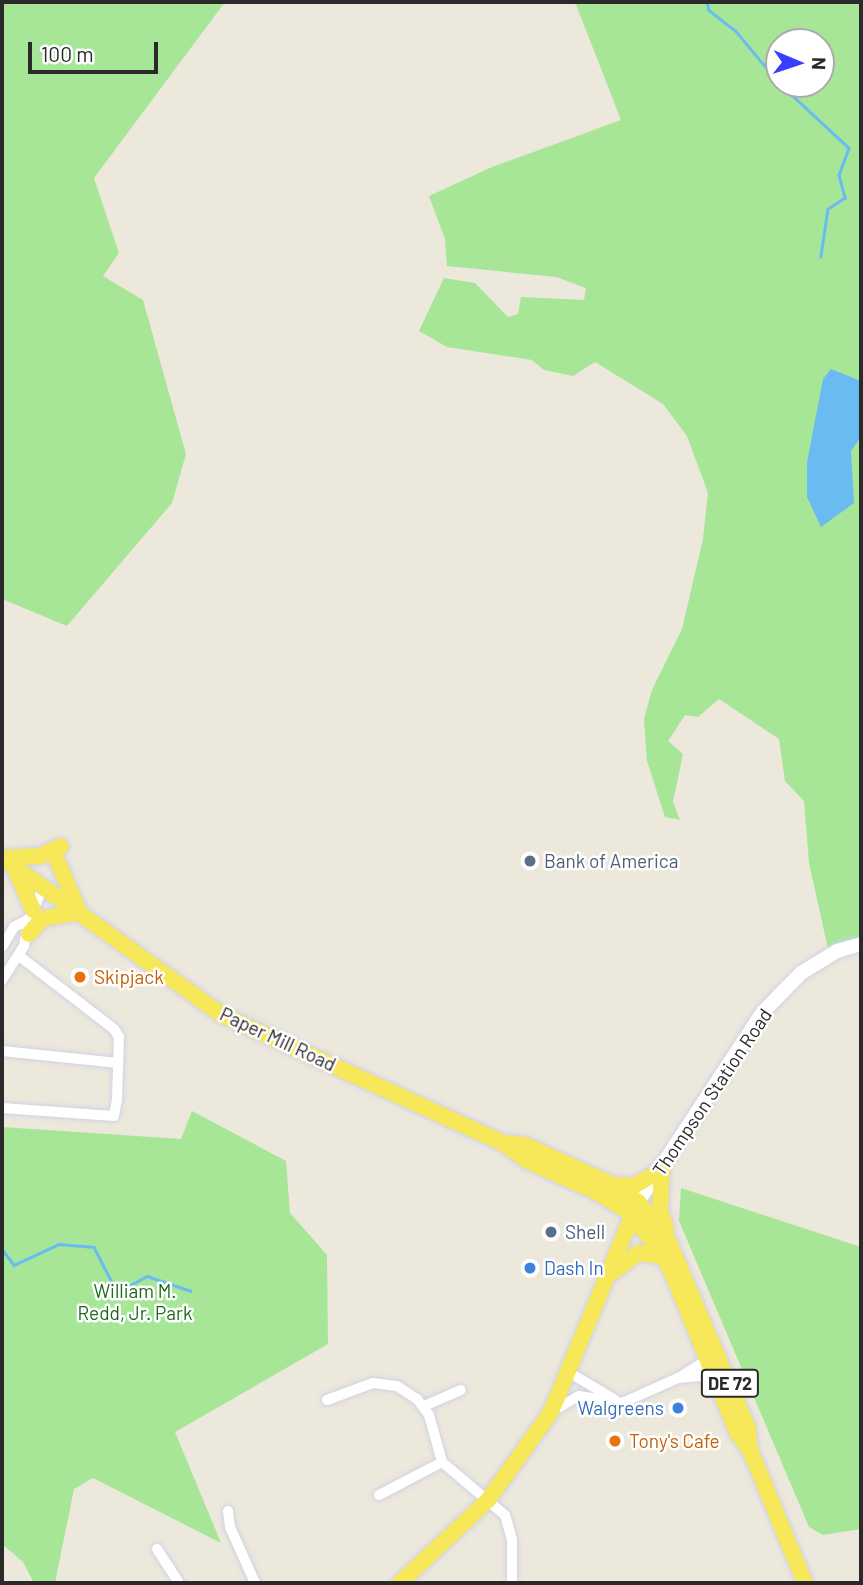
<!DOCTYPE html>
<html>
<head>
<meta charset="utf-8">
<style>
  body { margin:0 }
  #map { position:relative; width:863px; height:1585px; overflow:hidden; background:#ede8dc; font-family:Barlow,sans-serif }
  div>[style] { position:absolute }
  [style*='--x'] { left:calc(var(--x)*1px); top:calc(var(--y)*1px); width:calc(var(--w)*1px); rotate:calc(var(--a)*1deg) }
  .green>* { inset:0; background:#a6e696 }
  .water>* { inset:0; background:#6bbbf3 }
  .stream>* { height:2.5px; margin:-1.25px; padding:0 1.25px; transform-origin:1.25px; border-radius:1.25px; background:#6bbbf3 }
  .roads { filter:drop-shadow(0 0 2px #d1d2e4) drop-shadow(0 0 2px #d1d2e4) }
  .street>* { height:10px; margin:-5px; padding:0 5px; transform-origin:5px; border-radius:5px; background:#fff }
  .secondary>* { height:14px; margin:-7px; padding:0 7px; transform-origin:7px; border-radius:7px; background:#fff }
  .primary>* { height:16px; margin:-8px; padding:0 8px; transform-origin:8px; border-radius:8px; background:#f6e858 }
  .dots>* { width:19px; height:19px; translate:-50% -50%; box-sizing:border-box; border:4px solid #fff; border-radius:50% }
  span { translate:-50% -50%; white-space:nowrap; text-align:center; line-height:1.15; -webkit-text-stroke:5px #fff; paint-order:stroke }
  .shield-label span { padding:2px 5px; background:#fff; border:2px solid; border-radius:5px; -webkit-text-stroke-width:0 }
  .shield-label { font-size:18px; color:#2a2a2a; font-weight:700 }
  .service-label { font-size:19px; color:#4e5e75 }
  .left { translate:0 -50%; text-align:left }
  .food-label { font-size:19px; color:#c56008 }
  .street-label { font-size:19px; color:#2a2a2a }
  .shop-label { font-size:19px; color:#366cbe }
  .right { translate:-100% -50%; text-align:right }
  .park-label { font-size:19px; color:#1c6b17 }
  .frame { position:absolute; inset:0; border:4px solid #2a2a2a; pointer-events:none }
  .north { position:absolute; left:765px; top:28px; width:70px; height:70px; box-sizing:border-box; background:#fff; border:2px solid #aaa; border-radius:50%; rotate:92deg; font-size:19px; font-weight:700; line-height:28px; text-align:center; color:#2a2a2a }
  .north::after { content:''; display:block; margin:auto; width:24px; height:32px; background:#373fff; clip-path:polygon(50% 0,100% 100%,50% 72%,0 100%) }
  .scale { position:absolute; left:28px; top:42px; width:130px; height:32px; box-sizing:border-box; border:4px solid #2a2a2a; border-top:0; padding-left:9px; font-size:21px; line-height:24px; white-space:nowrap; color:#2a2a2a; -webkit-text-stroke:5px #fff; paint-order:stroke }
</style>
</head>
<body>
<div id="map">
  <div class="green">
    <div style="clip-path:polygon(2px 2px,225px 2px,94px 178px,119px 253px,103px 276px,143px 300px,186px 454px,172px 503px,67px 626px,2px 599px)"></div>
    <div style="clip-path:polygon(evenodd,575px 2px,861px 2px,861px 937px,828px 949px,809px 863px,804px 801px,785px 781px,779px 739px,719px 699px,698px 717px,685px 715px,668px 741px,683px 754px,673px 802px,680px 820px,665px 817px,647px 761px,644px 719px,652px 690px,682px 629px,703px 539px,708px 493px,687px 436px,663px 404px,595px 362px,573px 376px,544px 370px,532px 360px,447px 347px,419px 331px,444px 278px,475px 283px,508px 317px,518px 314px,521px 297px,584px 300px,586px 288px,556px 277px,447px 266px,445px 239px,429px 196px,492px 167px,621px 120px,575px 2px,779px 42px,821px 42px,821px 84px,779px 84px,779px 42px)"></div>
    <div style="clip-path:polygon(192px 1111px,286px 1161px,290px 1213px,327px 1255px,328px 1344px,175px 1432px,221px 1543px,93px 1478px,74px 1489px,55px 1583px,34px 1583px,23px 1562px,2px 1544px,2px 1127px,181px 1139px)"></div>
    <div style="clip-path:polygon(681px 1188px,861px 1247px,861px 1529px,823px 1535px,809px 1527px,679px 1221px)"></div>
  </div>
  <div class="water">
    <div style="clip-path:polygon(831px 369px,861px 381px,861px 437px,851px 451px,854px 503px,821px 527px,807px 497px,807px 462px,823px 379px)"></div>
  </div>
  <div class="stream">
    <div style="--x:707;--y:2;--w:8;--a:76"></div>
    <div style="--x:709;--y:10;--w:33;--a:38"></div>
    <div style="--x:735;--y:30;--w:69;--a:50.3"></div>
    <div style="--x:780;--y:84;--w:94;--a:42.8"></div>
    <div style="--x:849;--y:148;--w:29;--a:110"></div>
    <div style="--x:839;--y:175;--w:24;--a:75"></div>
    <div style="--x:845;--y:198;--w:20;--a:147"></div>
    <div style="--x:828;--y:209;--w:48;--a:98.5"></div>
    <div style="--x:2;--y:1249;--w:20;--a:53"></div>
    <div style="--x:14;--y:1265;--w:50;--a:-25"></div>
    <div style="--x:59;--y:1244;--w:35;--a:5"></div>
    <div style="--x:94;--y:1247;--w:51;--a:62.9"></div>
    <div style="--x:117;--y:1292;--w:34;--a:-28"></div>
    <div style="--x:147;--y:1276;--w:46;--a:18.8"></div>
  </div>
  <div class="roads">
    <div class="street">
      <div style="--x:2;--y:947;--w:23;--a:-59"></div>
      <div style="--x:14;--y:927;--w:17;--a:-28"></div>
      <div style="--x:2;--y:980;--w:40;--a:-57.1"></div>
      <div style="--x:24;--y:946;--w:27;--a:-80"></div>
      <div style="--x:29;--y:919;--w:34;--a:-66"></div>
      <div style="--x:2;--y:1051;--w:117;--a:5.9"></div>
      <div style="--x:2;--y:1108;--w:112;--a:4.1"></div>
      <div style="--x:114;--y:1116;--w:17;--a:-80"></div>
      <div style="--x:117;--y:1099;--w:62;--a:-88.2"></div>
      <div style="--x:119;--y:1037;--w:9;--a:-122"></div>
      <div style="--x:114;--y:1029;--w:121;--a:-142.4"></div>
      <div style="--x:570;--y:1373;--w:51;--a:30.6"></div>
      <div style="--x:680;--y:1377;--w:32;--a:-32"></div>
      <div style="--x:327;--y:1400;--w:49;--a:-20.3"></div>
      <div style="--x:373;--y:1383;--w:24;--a:7"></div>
      <div style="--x:397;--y:1386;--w:24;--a:33"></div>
      <div style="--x:417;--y:1399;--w:20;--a:53"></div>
      <div style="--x:429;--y:1415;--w:49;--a:74.5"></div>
      <div style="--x:442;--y:1462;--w:82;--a:40.1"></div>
      <div style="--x:505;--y:1515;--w:26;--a:74"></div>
      <div style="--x:512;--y:1540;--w:43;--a:90"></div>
      <div style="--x:424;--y:1406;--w:40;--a:-23.4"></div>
      <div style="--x:551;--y:1412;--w:32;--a:-30"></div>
      <div style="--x:579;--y:1396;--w:44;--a:9.2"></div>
      <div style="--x:622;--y:1403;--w:61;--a:-24.1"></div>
      <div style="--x:678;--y:1378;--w:22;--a:-5"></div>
      <div style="--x:700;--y:1376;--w:17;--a:21"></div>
      <div style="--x:379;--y:1495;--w:71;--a:-27.6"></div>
      <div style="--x:228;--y:1511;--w:16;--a:83"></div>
      <div style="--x:230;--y:1527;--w:61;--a:65.9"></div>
      <div style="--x:157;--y:1549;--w:40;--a:57.1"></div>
    </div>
    <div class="secondary">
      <div style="--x:638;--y:1202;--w:227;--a:-56.7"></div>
      <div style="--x:763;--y:1012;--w:54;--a:-45.7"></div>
      <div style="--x:801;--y:973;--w:42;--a:-31.4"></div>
      <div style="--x:837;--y:951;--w:25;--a:-16"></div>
    </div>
    <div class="primary">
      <div style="--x:2;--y:858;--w:270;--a:35.5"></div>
      <div style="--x:222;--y:1015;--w:309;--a:24.5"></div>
      <div style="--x:503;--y:1143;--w:31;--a:36"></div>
      <div style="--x:528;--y:1161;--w:78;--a:24.3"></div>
      <div style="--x:599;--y:1193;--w:35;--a:33"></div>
      <div style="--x:628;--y:1212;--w:52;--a:50.5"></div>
      <div style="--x:661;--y:1252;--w:26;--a:62"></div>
      <div style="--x:673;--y:1275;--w:170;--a:67.8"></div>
      <div style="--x:737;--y:1432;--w:24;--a:55"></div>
      <div style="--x:751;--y:1452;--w:142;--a:67.6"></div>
      <div style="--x:2;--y:858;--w:38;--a:-3"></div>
      <div style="--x:40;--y:856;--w:23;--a:-25"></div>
      <div style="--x:56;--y:858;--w:56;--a:66.7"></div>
      <div style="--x:16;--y:871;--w:43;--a:66.4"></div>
      <div style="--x:29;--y:934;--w:20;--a:-49"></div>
      <div style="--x:42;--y:919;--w:36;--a:-11"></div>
      <div style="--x:505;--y:1143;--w:20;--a:6"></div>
      <div style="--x:525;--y:1145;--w:101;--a:24.5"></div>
      <div style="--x:617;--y:1187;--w:26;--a:36"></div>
      <div style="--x:638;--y:1202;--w:41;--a:48.9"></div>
      <div style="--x:665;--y:1233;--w:213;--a:67"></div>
      <div style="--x:748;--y:1429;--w:21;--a:85"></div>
      <div style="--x:662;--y:1169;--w:41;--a:92.8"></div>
      <div style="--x:660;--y:1210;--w:19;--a:72"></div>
      <div style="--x:613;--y:1185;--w:21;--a:3"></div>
      <div style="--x:634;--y:1186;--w:33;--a:-31"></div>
      <div style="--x:612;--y:1273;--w:33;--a:-38"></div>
      <div style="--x:638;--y:1253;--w:25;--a:7"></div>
      <div style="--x:400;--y:1583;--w:121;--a:-43.3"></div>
      <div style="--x:488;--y:1500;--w:108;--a:-54.4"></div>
      <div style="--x:551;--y:1412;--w:227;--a:-67.5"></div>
    </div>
  </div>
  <div class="dots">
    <div style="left:530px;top:861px;background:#5c6f8a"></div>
    <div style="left:80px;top:977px;background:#e8710a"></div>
    <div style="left:551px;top:1232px;background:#5c6f8a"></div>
    <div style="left:530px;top:1268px;background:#3f7fe0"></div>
    <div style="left:678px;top:1408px;background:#3f7fe0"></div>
    <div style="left:615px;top:1441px;background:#e8710a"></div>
  </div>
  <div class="shield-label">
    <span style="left:730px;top:1383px">DE 72</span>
  </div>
  <div class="service-label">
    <span class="left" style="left:544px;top:861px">Bank of America</span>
    <span class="left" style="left:565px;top:1232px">Shell</span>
  </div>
  <div class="food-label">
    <span class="left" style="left:94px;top:977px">Skipjack</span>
    <span class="left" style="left:629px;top:1441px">Tony's Cafe</span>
  </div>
  <div class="street-label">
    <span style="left:278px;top:1039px;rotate:25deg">Paper Mill Road</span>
    <span style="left:712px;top:1092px;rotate:-56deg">Thompson Station Road</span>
  </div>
  <div class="shop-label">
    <span class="left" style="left:544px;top:1268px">Dash In</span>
    <span class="right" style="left:664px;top:1408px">Walgreens</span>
  </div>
  <div class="park-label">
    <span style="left:135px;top:1302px">William M.<br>Redd, Jr. Park</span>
  </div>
  <div class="frame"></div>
  <div class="north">N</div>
  <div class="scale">100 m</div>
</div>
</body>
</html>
